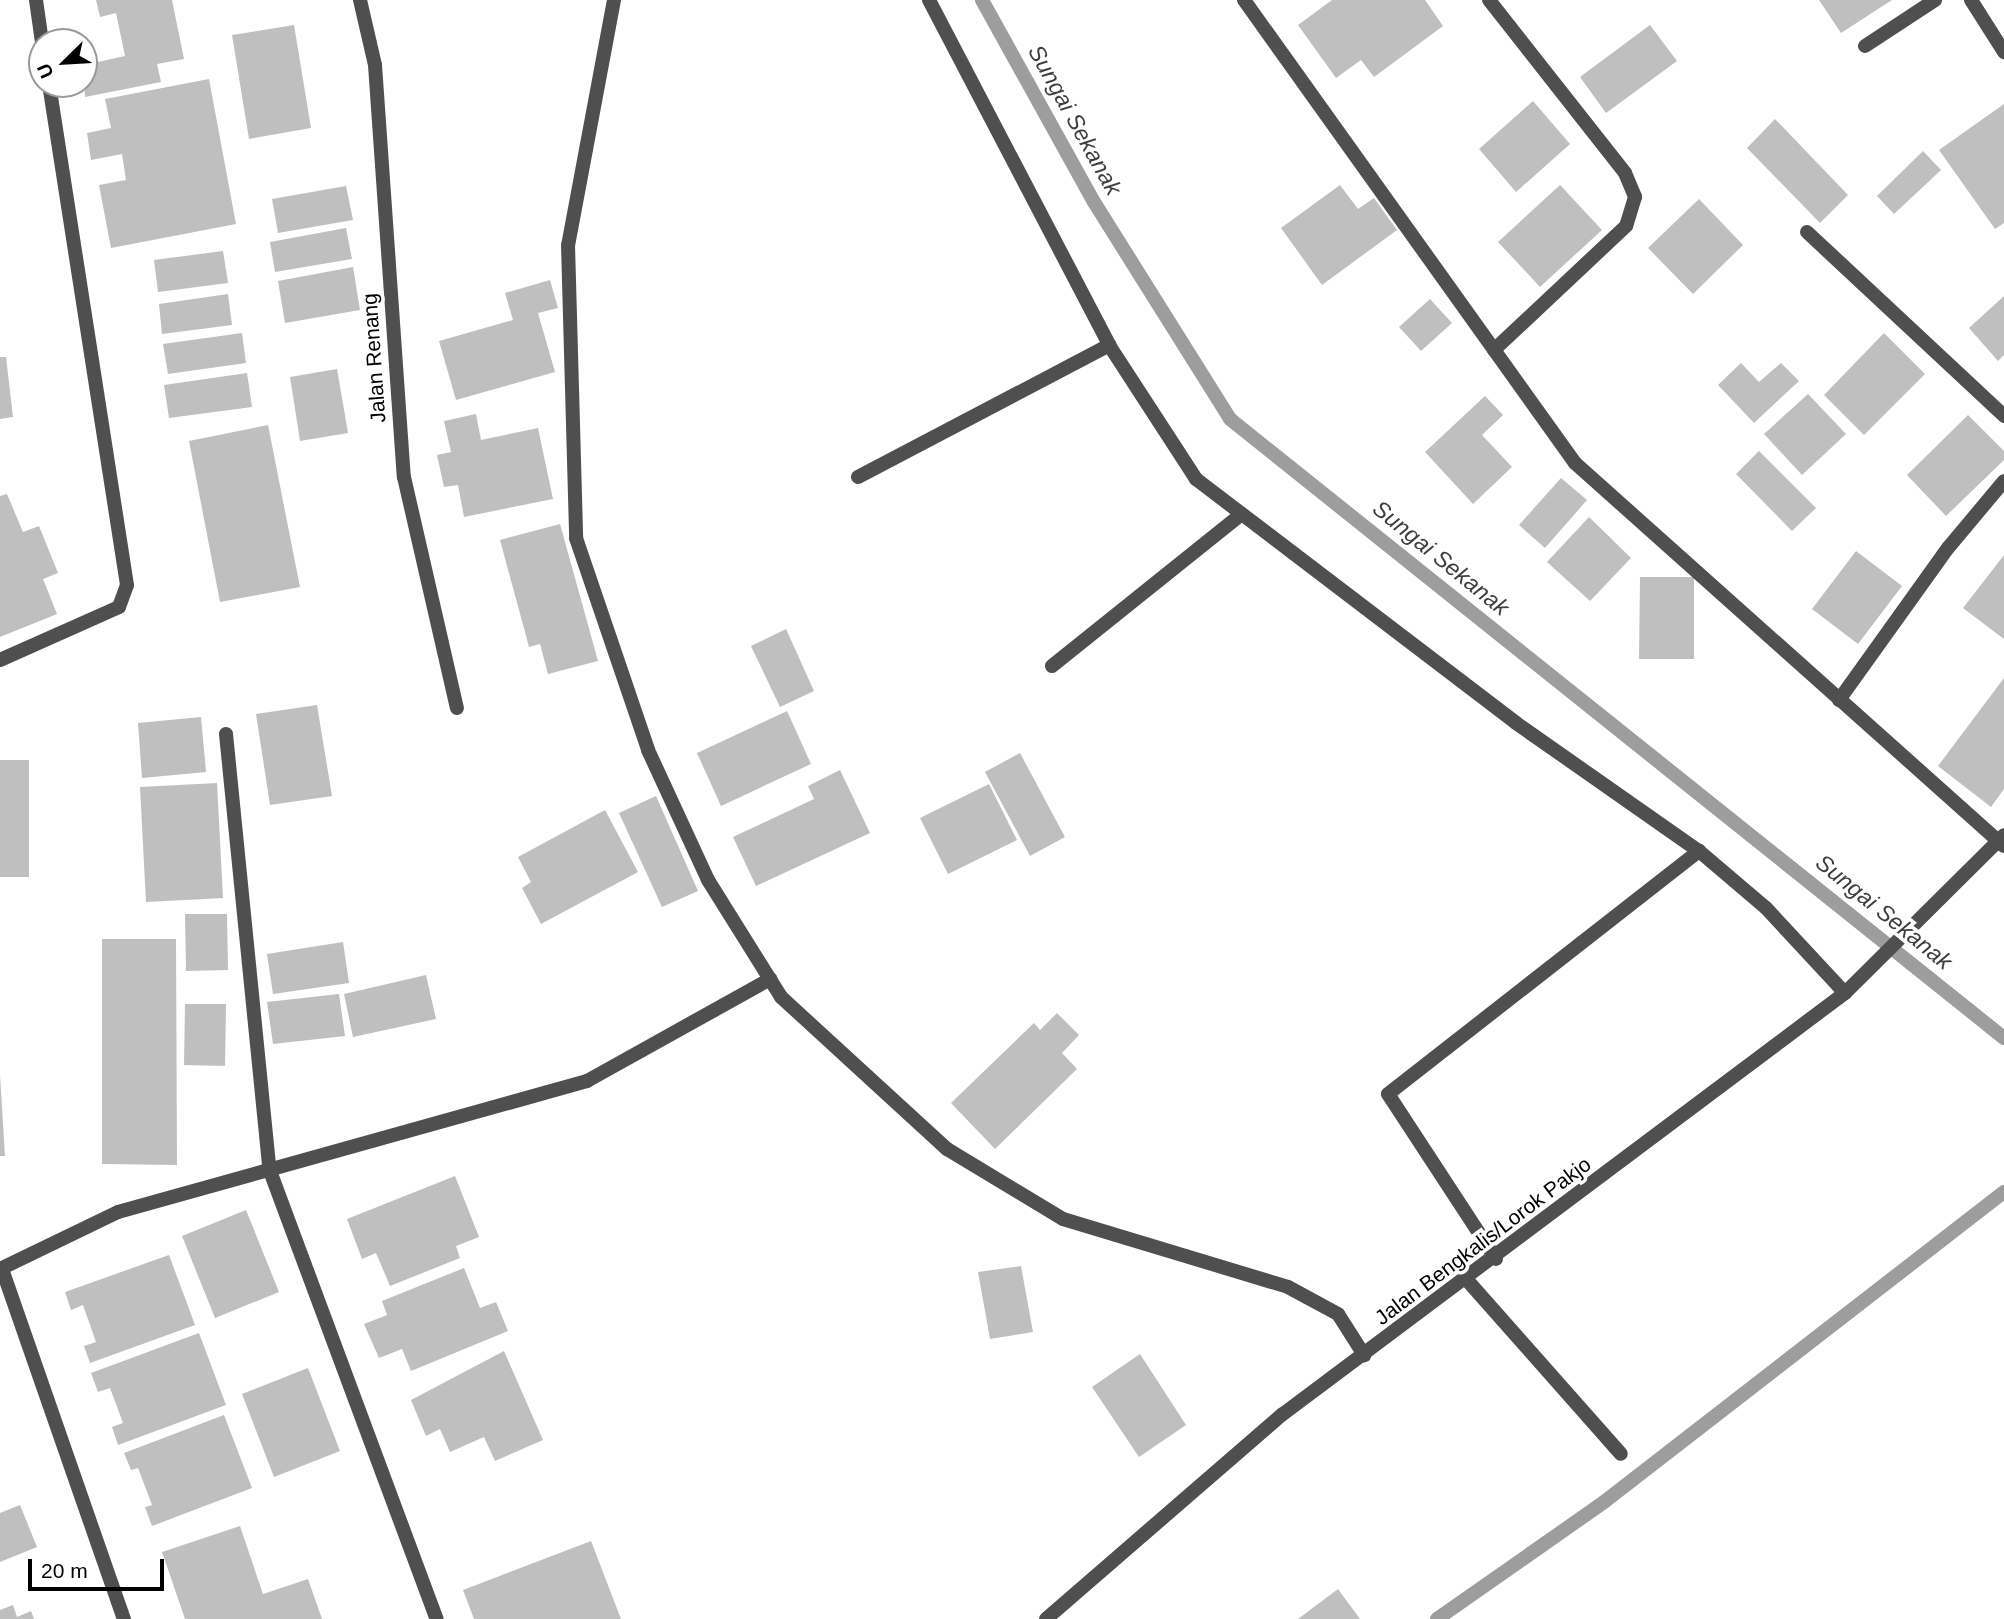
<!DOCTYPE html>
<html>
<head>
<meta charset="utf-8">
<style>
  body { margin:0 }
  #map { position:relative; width:2004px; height:1619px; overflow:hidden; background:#fff; font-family:Helvetica,sans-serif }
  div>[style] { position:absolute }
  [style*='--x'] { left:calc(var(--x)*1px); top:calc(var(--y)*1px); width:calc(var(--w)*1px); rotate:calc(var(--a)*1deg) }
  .stream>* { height:14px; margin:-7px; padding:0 7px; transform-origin:7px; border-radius:7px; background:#9d9d9d }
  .building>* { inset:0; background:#bfbfbf }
  .street>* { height:14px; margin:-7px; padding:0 7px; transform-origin:7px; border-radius:7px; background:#4f4f4f }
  span { translate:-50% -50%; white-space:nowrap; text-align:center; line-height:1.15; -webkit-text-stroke:7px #fff; paint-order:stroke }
  .street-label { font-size:21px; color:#000 }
  .water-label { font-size:23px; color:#3e3e3e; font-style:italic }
  .north { position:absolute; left:28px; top:28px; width:70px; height:70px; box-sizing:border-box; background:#fff; border:2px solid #999; border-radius:50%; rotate:246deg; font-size:19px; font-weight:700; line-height:28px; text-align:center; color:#000 }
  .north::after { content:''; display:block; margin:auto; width:24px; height:32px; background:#000; clip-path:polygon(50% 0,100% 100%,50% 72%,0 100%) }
  .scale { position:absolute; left:28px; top:1559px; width:136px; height:32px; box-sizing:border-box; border:4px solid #000; border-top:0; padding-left:9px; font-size:21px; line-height:24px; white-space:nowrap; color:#000; -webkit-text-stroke:5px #fff; paint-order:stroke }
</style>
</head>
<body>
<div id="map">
  <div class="stream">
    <div style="--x:982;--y:0;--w:231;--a:61"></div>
    <div style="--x:1094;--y:202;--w:256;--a:57.9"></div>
    <div style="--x:1230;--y:419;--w:991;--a:38.65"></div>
    <div style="--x:1437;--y:1619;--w:204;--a:-35"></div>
    <div style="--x:1604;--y:1502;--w:506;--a:-37.78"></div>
  </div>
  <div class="building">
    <div style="clip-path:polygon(96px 0,172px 0,184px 59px,157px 64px,161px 82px,85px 97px,84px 65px,125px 56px,116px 13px,100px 17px)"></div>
    <div style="clip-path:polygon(1332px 0,1425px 0,1443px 26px,1374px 77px,1361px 60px,1336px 78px,1298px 25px)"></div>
    <div style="clip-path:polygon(1819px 0,1892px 0,1841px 33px)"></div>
    <div style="clip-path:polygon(294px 25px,311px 128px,249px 139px,232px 35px)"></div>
    <div style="clip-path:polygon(1650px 25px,1677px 61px,1606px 113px,1580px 77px)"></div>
    <div style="clip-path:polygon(209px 79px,236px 224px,111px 248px,99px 185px,126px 180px,122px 154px,91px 160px,87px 133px,111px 128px,105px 99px)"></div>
    <div style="clip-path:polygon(1533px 101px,1570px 144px,1516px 192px,1479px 149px)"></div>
    <div style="clip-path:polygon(2004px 104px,2004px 223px,1995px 229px,1939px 150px)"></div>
    <div style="clip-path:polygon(1775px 119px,1848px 195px,1820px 223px,1747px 148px)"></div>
    <div style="clip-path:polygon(1923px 151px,1941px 170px,1894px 214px,1877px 196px)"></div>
    <div style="clip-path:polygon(1340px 185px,1358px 209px,1374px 198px,1397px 230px,1322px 285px,1281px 228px)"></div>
    <div style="clip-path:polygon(1560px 185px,1602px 230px,1540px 287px,1498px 242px)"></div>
    <div style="clip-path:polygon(346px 186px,353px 220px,278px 233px,272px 199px)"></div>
    <div style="clip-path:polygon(1699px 199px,1743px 245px,1693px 294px,1648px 248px)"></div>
    <div style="clip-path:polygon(346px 228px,352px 259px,275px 272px,270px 242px)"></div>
    <div style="clip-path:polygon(223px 251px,228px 283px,158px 292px,154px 260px)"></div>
    <div style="clip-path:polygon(353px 267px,360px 310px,285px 323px,278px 281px)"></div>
    <div style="clip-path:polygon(550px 280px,558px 308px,538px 313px,555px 372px,456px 400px,439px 341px,513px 320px,505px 293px)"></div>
    <div style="clip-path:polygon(228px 294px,232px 325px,162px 334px,159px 304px)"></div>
    <div style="clip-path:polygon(2004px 296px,2004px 355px,1998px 361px,1969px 328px)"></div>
    <div style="clip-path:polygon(1430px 299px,1452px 323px,1421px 351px,1399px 327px)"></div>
    <div style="clip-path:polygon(242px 333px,246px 363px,168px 374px,163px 344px)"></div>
    <div style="clip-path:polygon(1884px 333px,1925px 374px,1864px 435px,1824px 395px)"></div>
    <div style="clip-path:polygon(0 357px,6px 357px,13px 417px,0 419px)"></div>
    <div style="clip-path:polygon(1741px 363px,1759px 382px,1781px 363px,1799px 381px,1754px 423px,1718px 385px)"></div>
    <div style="clip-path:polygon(337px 369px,348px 433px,300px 441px,290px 377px)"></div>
    <div style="clip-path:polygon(247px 373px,252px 407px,169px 418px,164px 385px)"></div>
    <div style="clip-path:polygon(1808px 394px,1846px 434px,1802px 475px,1764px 434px)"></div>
    <div style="clip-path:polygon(1485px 396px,1503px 415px,1482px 435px,1512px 467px,1473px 504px,1425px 452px)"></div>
    <div style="clip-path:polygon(476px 414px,481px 440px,538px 428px,553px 499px,464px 517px,458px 485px,444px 487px,437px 455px,451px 452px,444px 421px)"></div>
    <div style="clip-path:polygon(1968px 415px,2004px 451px,2004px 460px,1946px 516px,1907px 475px)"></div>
    <div style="clip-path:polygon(268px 425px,300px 587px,220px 602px,189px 441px)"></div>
    <div style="clip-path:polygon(1759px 451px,1816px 508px,1792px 531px,1736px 474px)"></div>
    <div style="clip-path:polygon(1561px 478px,1587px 500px,1545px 548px,1519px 525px)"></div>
    <div style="clip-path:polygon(7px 494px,23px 532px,39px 526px,58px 573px,43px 579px,57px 614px,0 637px,0 496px)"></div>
    <div style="clip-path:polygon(1589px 517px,1631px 558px,1590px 601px,1547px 562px)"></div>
    <div style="clip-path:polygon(560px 524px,598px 661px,548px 674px,540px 644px,529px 647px,500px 540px)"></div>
    <div style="clip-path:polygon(1856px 551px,1902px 586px,1858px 644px,1812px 609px)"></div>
    <div style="clip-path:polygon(2004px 555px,2004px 639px,1963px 608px)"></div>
    <div style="clip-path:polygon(1640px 577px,1694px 577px,1694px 659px,1639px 659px)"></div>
    <div style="clip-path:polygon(786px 629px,814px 691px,780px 707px,751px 646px)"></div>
    <div style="clip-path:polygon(2004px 678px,2004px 789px,1991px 807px,1938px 766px)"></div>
    <div style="clip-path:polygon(317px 705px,332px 796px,270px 805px,256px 714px)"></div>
    <div style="clip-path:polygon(787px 711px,811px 764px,721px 806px,697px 753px)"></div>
    <div style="clip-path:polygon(201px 717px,206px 772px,142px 778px,138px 723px)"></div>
    <div style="clip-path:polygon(1020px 753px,1065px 837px,1030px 856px,985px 772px)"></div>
    <div style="clip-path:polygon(0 760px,29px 760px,29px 877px,0 877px)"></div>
    <div style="clip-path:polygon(840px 770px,870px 833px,756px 886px,733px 837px,814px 799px,808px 786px)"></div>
    <div style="clip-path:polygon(217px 783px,223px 898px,146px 902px,140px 787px)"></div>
    <div style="clip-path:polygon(989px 784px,1017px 840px,948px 874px,920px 818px)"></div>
    <div style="clip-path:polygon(656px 796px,698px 891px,662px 907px,619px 813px)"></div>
    <div style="clip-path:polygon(605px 810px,638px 872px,541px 924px,522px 888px,531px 882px,518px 857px)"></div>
    <div style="clip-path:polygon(185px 914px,227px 914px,228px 970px,186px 971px)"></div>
    <div style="clip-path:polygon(102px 939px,176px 939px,177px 1165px,102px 1164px)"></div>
    <div style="clip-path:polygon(343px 942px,349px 983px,273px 994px,267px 954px)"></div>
    <div style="clip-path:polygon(426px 975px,436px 1019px,353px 1037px,344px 994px)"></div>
    <div style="clip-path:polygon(339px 994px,345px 1036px,273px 1044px,267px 1002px)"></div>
    <div style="clip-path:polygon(185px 1004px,226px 1004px,225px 1066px,184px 1065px)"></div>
    <div style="clip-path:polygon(1057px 1013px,1079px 1035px,1062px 1053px,1077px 1069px,995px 1149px,951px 1103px,1034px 1023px,1040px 1030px)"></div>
    <div style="clip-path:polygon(0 1075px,5px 1156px,0 1156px)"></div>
    <div style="clip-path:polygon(455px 1176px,479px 1237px,456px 1246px,460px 1258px,390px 1286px,376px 1253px,362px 1259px,347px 1219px)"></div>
    <div style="clip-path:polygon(246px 1210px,279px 1292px,215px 1318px,182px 1236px)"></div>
    <div style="clip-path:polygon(169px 1255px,195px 1325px,90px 1363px,84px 1346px,96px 1342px,83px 1305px,71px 1310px,65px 1292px)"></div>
    <div style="clip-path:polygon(1021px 1266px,1033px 1332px,990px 1339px,978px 1272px)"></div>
    <div style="clip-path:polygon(464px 1268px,480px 1308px,496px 1302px,508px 1331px,411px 1371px,402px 1349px,379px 1358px,364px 1324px,387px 1315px,382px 1301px)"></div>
    <div style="clip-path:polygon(199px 1333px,226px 1405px,118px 1445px,112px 1427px,123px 1423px,110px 1388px,98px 1392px,91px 1373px)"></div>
    <div style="clip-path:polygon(504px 1351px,543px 1440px,495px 1461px,484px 1437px,450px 1452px,440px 1429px,426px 1436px,411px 1400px)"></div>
    <div style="clip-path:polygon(1140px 1354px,1186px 1425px,1139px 1457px,1092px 1387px)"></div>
    <div style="clip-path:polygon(308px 1368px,340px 1451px,274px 1477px,242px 1394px)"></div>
    <div style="clip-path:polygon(224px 1415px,252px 1488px,152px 1526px,145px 1507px,152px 1505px,138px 1468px,131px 1470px,124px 1453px)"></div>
    <div style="clip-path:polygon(20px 1505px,37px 1547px,0 1562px,0 1513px)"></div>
    <div style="clip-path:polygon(240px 1526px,263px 1594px,308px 1579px,322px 1619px,185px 1619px,162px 1552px)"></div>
    <div style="clip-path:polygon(591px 1541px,621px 1619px,474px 1619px,463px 1590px)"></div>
    <div style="clip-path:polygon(1338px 1589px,1360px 1619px,1298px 1619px)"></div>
    <div style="clip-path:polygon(13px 1605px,17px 1617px,31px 1611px,34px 1619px,0 1619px,0 1610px)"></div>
  </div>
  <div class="street">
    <div style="--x:36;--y:0;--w:42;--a:81.9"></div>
    <div style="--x:360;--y:0;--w:67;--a:77"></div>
    <div style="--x:375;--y:65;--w:413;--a:86"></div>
    <div style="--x:404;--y:477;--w:237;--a:77.1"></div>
    <div style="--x:614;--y:0;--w:249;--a:100.6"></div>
    <div style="--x:568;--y:245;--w:293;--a:88.4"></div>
    <div style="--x:576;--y:538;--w:224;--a:71.2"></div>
    <div style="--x:648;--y:750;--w:143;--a:65.2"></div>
    <div style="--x:708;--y:880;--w:138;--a:58"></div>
    <div style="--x:781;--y:997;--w:225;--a:42.5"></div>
    <div style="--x:947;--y:1149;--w:135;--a:31.1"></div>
    <div style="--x:1063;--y:1219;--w:235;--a:16.8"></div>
    <div style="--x:1288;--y:1287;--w:57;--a:28.4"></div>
    <div style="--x:1338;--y:1314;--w:49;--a:57.6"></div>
    <div style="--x:929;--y:0;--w:389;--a:62.4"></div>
    <div style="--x:1109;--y:345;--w:160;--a:57"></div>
    <div style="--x:1196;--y:479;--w:402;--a:37.3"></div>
    <div style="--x:1516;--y:723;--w:223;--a:35"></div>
    <div style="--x:1699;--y:851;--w:88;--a:40.4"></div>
    <div style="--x:1766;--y:908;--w:116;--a:47.1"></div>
    <div style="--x:1244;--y:0;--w:569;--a:54.44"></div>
    <div style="--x:1575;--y:463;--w:575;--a:41.76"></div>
    <div style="--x:1489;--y:0;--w:220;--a:51.8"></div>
    <div style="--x:1625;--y:173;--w:26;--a:67"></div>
    <div style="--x:1635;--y:197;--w:30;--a:107"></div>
    <div style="--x:1626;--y:226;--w:181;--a:136.8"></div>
    <div style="--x:1971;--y:0;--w:62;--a:57.6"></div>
    <div style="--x:1865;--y:46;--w:84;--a:-33.3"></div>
    <div style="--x:1807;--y:232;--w:270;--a:43"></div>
    <div style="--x:858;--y:477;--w:284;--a:-27.7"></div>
    <div style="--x:0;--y:660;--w:130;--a:-24"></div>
    <div style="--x:119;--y:607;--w:23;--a:-70"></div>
    <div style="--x:127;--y:585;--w:507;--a:-98.85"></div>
    <div style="--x:1052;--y:666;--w:243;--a:-38.7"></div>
    <div style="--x:1839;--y:700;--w:187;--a:-54.4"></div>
    <div style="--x:1948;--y:548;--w:87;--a:-50.1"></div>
    <div style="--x:226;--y:734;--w:439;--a:84.3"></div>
    <div style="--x:270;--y:1171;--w:478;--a:69.6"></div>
    <div style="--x:1496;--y:1259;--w:197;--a:-123.2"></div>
    <div style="--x:1388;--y:1094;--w:395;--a:-38"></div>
    <div style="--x:0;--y:1269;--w:131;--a:-25.8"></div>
    <div style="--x:118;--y:1212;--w:487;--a:-15.6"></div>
    <div style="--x:587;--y:1081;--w:210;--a:-29.1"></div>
    <div style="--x:2;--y:1269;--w:371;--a:70.8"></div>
    <div style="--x:1467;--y:1280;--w:232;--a:48.5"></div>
    <div style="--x:1046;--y:1619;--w:313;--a:-40.9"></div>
    <div style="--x:1283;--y:1414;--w:702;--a:-36.84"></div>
    <div style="--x:1845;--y:993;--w:224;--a:-44.8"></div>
  </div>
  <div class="street-label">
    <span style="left:374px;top:358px;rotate:-94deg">Jalan Renang</span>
    <span style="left:1483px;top:1241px;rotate:-37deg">Jalan Bengkalis/Lorok Pakjo</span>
  </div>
  <div class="water-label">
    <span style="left:1075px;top:120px;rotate:61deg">Sungai Sekanak</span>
    <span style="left:1441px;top:558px;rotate:39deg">Sungai Sekanak</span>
    <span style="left:1884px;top:912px;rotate:39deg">Sungai Sekanak</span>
  </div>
  <div class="north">U</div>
  <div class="scale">20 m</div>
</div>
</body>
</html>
